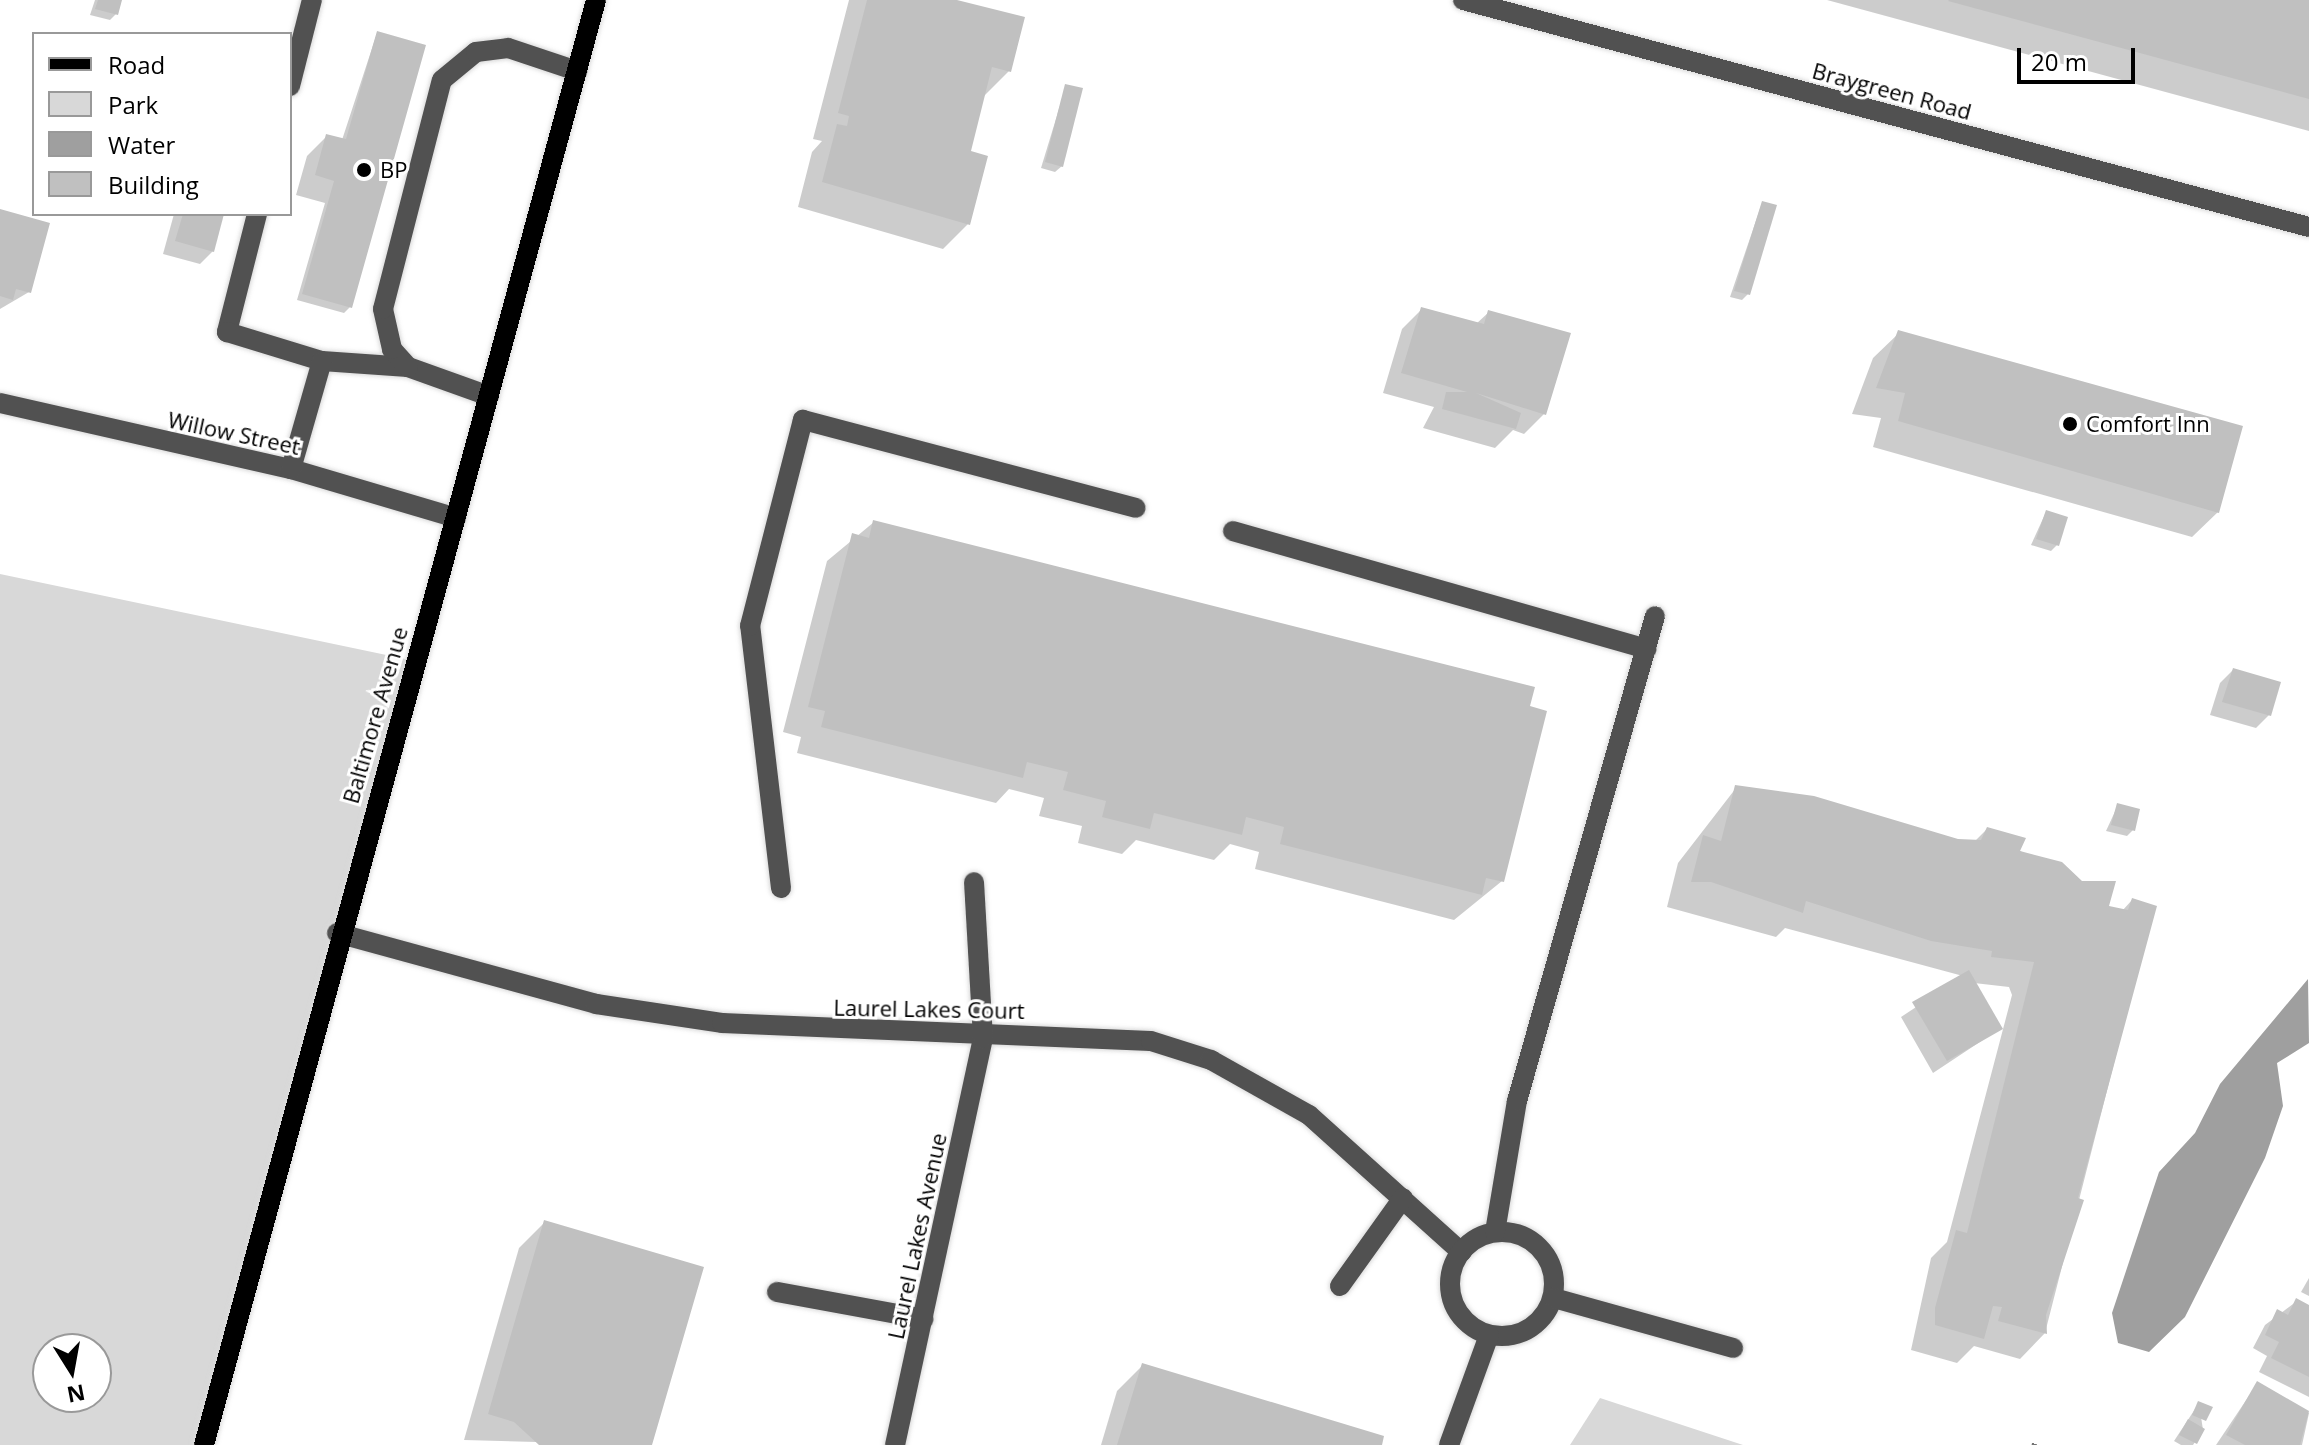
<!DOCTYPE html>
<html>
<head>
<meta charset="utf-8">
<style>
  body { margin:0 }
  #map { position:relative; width:2309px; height:1445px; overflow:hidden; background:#fff; font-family:"Open Sans",sans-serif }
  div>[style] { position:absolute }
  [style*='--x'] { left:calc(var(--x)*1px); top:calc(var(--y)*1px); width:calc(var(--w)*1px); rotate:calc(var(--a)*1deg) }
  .green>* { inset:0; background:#d8d8d8 }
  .water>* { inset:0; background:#9f9f9f }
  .shadow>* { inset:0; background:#0003 }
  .building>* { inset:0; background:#c0c0c0 }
  .path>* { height:5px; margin-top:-2.5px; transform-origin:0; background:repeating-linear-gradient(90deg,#737373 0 2px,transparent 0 6px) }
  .roads { filter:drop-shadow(0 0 2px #dbdbdb) drop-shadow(0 0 2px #dbdbdb) }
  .minor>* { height:20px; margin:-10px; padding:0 10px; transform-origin:10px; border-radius:10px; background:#515151 }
  .minor>.ring { margin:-10px; padding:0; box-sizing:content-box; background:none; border:20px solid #515151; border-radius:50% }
  .major>* { height:20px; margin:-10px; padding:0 10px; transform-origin:10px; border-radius:10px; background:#000 }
  .dots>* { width:22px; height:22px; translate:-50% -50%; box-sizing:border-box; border:4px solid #fff; border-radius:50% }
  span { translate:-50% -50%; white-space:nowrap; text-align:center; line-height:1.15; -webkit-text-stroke:6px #fff; paint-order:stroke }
  .street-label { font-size:22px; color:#000 }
  .poi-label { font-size:22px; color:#000 }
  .left { translate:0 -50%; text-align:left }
  .legend { position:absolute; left:32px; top:32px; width:260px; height:184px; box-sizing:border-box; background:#fff; border:2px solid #999; margin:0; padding:10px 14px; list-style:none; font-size:24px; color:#000 }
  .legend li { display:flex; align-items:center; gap:16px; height:40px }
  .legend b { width:40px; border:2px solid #999 }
  .north { position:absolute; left:32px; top:1333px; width:80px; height:80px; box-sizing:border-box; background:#fff; border:2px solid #999; border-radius:50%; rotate:169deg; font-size:22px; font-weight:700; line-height:32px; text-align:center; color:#000 }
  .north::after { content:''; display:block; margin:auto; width:28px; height:36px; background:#000; clip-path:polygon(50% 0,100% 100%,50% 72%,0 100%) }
  .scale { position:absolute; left:2017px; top:48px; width:118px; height:36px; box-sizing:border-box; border:4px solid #000; border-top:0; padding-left:10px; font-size:24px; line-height:28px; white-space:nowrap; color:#000; -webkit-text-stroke:6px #fff; paint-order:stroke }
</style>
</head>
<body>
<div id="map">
  <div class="green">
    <div style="clip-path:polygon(evenodd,0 574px,415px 661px,206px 1445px,0 1445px,0 574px,48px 1349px,96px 1349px,96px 1397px,48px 1397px,48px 1349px)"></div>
    <div style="clip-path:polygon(1600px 1398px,1743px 1445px,1570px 1445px)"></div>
  </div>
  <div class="water">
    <div style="clip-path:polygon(2308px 979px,2309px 1043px,2277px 1063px,2283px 1106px,2265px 1158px,2185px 1317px,2149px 1352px,2118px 1343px,2112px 1313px,2159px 1172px,2195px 1133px,2220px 1084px)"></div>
  </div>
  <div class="shadow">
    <div style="clip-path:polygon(95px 0,120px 0,116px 14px,110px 20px,90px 15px)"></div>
    <div style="clip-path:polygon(849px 0,949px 0,1009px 71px,982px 98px,968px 152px,968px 224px,943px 249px,798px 207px,812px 152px,822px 141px,813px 139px)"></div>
    <div style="clip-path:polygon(1827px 0,2309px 0,2309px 131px)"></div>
    <div style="clip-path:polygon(377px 33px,350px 307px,344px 313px,297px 300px,325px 203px,296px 195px,307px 156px,327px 136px,342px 140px)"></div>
    <div style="clip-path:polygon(1066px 86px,1062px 166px,1055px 172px,1041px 168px)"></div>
    <div style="clip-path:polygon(1762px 203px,1748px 294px,1742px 300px,1730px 297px)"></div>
    <div style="clip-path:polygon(0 211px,29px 292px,0 309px)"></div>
    <div style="clip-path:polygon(174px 214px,222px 214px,213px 251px,200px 264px,163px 254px)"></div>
    <div style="clip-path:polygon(1422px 309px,1476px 324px,1489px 312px,1544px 414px,1524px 434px,1513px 430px,1495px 448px,1423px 428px,1434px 407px,1383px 393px,1402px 329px)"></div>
    <div style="clip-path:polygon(1899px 333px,2218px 512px,2192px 537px,1873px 447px,1881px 418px,1852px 414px,1873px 358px)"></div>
    <div style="clip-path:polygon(2046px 512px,2057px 545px,2051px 551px,2031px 545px)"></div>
    <div style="clip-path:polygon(874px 522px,1502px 881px,1454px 920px,1255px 869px,1259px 852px,1230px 844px,1214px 860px,1136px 840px,1122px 854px,1078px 843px,1082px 826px,1039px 816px,1044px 798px,1009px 789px,996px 803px,797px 753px,801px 737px,783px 732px,827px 561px)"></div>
    <div style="clip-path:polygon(2233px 670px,2269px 715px,2256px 728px,2210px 715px,2220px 683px)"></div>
    <div style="clip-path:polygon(1736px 788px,1957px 841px,1974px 842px,1987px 829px,2107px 908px,2122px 911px,2132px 900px,2154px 907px,2045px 1333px,2020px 1359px,1974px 1346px,1957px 1363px,1911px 1350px,1931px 1258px,1947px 1242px,2012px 995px,2009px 987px,1974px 983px,2001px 1028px,1933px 1073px,1901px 1017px,1963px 976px,1785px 928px,1776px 937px,1667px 907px,1678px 863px)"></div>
    <div style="clip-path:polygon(2118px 805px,2133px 830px,2127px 836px,2106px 831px)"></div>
    <div style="clip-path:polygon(544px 1223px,650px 1445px,464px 1440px,519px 1248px)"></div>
    <div style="clip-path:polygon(2309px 1278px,2309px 1296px,2301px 1292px)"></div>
    <div style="clip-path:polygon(2297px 1301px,2309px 1307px,2309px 1397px,2259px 1372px,2267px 1356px,2253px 1348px,2265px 1325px)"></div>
    <div style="clip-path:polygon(1143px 1365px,1380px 1445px,1101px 1445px,1117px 1391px)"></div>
    <div style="clip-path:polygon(2257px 1384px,2309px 1413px,2302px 1445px,2216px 1445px)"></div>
    <div style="clip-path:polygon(2199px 1403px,2203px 1430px,2193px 1445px,2181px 1445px,2174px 1441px)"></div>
  </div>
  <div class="building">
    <div style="clip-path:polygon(98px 0,122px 0,118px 15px,95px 9px)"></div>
    <div style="clip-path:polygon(867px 0,957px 0,1025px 17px,1011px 72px,992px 67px,971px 151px,988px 156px,970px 225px,822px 182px,837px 124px,847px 126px,849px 116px,838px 113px)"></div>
    <div style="clip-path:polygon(2309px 0,2309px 99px,1948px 1px,1949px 0)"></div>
    <div style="clip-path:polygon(377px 31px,426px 45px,352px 308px,302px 294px,334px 181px,315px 175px,326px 134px,346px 139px)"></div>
    <div style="clip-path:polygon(1065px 84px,1083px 88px,1063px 167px,1045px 162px)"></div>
    <div style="clip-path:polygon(1762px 201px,1777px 205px,1750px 295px,1734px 291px)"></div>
    <div style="clip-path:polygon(0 209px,50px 223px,31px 293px,16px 289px,13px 300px,0 296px)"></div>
    <div style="clip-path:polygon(183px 214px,224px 214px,214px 252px,175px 241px)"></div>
    <div style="clip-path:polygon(1421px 307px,1484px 324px,1488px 310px,1571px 333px,1546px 415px,1476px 393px,1521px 413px,1516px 429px,1442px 409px,1446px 392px,1467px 392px,1401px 373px)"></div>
    <div style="clip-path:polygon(1898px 330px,2243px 426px,2219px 513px,1898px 421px,1905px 393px,1876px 388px)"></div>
    <div style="clip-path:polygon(2046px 510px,2068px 517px,2059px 546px,2036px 539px)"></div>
    <div style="clip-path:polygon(873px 520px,1535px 687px,1530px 706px,1547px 711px,1504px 882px,1486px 878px,1482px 895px,1280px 844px,1284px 827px,1246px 817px,1242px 835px,1154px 813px,1150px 829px,1102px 817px,1106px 801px,1063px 790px,1068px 772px,1027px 762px,1023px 778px,821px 727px,825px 711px,808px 707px,852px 533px,869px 538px)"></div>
    <div style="clip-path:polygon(2233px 668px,2281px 682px,2271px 716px,2222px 702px)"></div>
    <div style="clip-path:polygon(1735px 785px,1814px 796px,1958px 839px,1981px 840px,1987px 827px,2026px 838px,2020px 851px,2062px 862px,2082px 881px,2116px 881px,2109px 906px,2128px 910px,2132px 898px,2157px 906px,2078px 1198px,2084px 1200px,2046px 1315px,2047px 1334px,1998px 1321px,2002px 1307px,1993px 1306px,1984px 1339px,1935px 1325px,1935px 1308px,1956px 1230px,1967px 1233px,2034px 962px,1991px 957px,1992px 951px,1931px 941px,1806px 901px,1803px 913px,1711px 882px,1691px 882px,1703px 835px,1721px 841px)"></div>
    <div style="clip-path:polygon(2117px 803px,2140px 809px,2135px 831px,2111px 825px)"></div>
    <div style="clip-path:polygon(1969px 970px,2003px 1029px,1947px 1061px,1912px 1002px)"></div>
    <div style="clip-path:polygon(544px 1220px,704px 1267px,652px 1445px,539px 1445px,514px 1422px,488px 1414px)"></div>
    <div style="clip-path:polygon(2296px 1298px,2309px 1305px,2309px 1377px,2271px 1358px,2279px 1342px,2265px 1335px,2277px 1309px,2288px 1315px)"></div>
    <div style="clip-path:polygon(1142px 1363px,1384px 1436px,1382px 1445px,1117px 1445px)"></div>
    <div style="clip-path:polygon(2257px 1381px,2309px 1411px,2300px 1445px,2245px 1445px,2226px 1435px)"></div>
    <div style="clip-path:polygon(2198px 1401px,2213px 1407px,2206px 1421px,2192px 1415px)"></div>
    <div style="clip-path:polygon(2188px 1419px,2205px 1429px,2197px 1444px,2179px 1435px)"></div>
  </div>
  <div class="path">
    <div style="--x:2034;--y:1445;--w:4;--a:-76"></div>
  </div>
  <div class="roads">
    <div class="minor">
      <div style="--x:1463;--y:0;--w:876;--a:15.02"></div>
      <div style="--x:290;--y:86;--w:89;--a:-75.7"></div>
      <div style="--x:257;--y:214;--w:122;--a:104.3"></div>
      <div style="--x:227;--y:332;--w:99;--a:17"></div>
      <div style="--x:322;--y:361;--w:86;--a:4"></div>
      <div style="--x:489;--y:396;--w:86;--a:-160.3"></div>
      <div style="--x:408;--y:367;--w:24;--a:-132"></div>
      <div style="--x:392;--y:349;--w:41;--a:-102.7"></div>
      <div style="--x:383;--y:309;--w:236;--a:-75.6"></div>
      <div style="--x:442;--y:80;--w:44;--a:-39.5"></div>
      <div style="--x:476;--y:52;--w:32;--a:-7"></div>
      <div style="--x:508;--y:48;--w:73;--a:18.4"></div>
      <div style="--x:0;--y:403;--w:298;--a:12.8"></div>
      <div style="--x:291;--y:469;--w:172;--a:16.5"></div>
      <div style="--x:291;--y:469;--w:112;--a:-74"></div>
      <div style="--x:1233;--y:531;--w:430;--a:15.9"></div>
      <div style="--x:781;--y:888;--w:264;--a:-96.7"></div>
      <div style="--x:750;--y:626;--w:213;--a:-75.6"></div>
      <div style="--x:803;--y:420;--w:344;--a:14.8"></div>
      <div style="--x:337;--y:933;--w:269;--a:15.3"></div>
      <div style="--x:596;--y:1004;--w:127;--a:8.6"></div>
      <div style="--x:722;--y:1023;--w:429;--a:2.4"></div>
      <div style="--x:1151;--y:1041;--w:63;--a:17.6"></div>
      <div style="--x:1211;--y:1060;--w:112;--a:29.3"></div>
      <div style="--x:1309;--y:1115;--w:205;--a:42"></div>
      <div class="ring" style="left:1450px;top:1232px;width:84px;height:84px"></div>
      <div style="--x:1495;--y:1232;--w:133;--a:-80.5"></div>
      <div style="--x:1517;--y:1101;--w:504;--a:-74.12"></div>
      <div style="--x:1340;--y:1286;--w:108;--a:-54.4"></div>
      <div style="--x:777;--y:1292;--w:149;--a:10.4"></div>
      <div style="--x:1554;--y:1298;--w:186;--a:15.6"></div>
      <div style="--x:895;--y:1445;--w:416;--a:-77.8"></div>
      <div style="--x:983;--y:1038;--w:156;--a:-93.3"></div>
      <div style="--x:1449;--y:1445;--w:117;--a:-70"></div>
    </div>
    <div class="major">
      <div style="--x:204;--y:1445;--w:1497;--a:-74.82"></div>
    </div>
  </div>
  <div class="dots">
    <div style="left:364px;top:170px;background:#000"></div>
    <div style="left:2070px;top:424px;background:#000"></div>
  </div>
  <div class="street-label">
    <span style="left:1892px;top:91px;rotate:15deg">Braygreen Road</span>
    <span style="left:234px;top:433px;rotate:12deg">Willow Street</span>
    <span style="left:375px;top:715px;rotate:-74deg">Baltimore Avenue</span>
    <span style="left:929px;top:1009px;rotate:1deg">Laurel Lakes Court</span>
    <span style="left:917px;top:1236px;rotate:-78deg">Laurel Lakes Avenue</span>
  </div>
  <div class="poi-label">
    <span class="left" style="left:380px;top:170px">BP</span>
    <span class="left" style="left:2086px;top:424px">Comfort Inn</span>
  </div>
  <ul class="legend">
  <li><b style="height:10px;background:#000"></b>Road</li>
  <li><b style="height:22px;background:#d8d8d8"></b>Park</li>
  <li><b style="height:22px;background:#9f9f9f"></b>Water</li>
  <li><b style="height:22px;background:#c0c0c0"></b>Building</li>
  </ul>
  <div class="north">N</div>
  <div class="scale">20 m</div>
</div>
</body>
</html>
